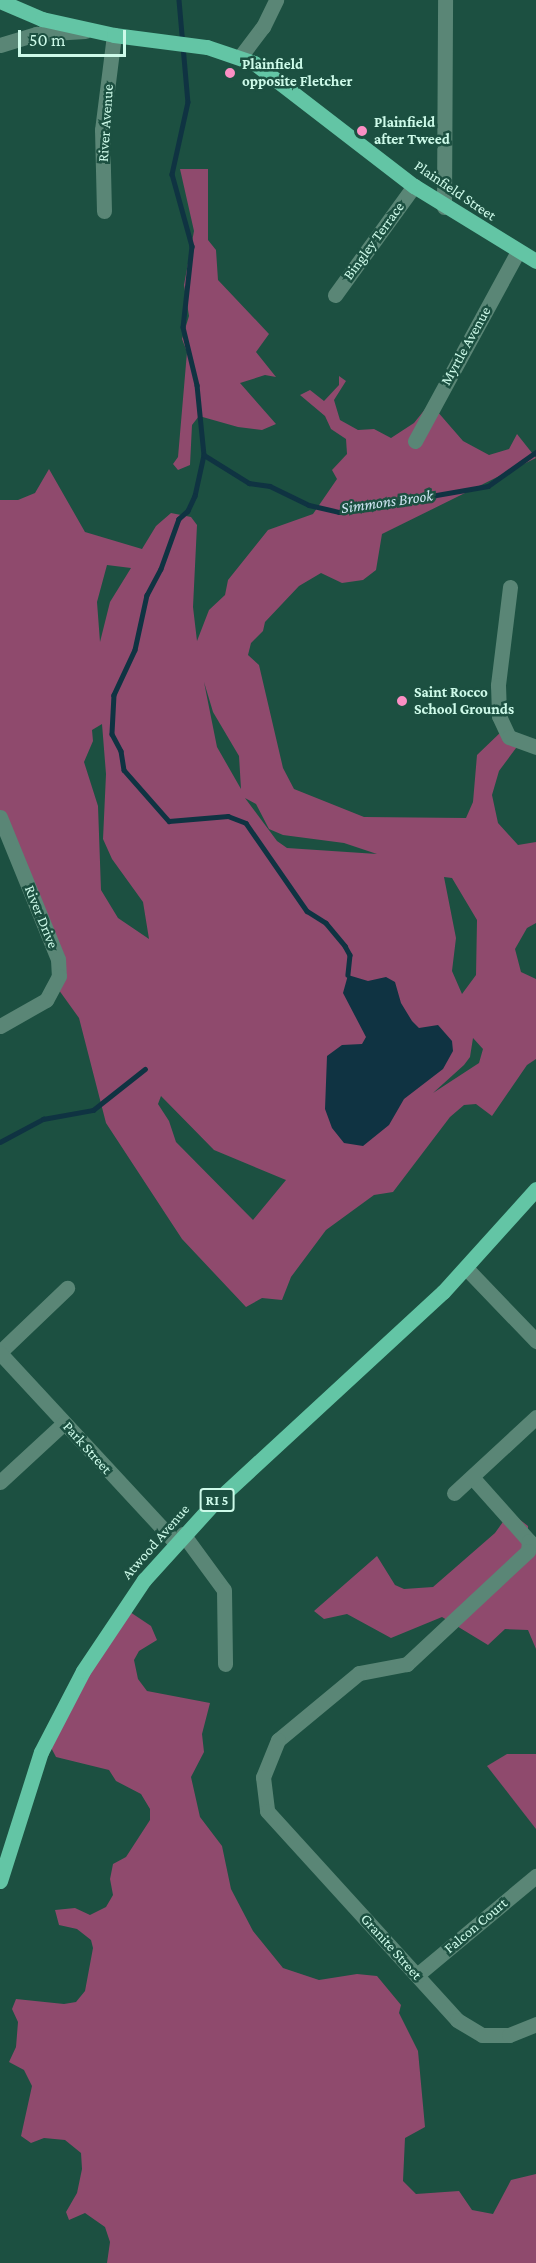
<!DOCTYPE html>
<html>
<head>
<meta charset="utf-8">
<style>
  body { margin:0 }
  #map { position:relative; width:536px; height:2263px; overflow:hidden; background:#1c5041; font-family:"Crimson Pro",serif }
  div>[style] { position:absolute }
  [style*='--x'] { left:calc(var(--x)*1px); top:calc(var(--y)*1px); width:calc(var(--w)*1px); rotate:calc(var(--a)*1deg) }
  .green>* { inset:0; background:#8f4a6d }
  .water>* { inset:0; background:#0f3342 }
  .stream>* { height:4.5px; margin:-2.25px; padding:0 2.25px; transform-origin:2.25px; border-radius:2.25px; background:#0f3342 }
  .minor>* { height:15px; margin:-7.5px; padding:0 7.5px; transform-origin:7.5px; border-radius:7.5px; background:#5a8676 }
  .major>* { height:15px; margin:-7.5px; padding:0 7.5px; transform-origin:7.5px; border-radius:7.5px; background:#63c5a5 }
  .dots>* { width:16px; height:16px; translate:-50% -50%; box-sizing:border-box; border:3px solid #1c5041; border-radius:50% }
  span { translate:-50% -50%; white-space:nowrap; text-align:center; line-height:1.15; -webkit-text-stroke:5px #1c5041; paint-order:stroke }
  .shield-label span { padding:2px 4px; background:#1c5041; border:2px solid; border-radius:4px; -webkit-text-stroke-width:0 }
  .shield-label { font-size:14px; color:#cdfae9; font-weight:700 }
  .poi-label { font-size:15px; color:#cdfae9; font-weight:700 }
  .left { translate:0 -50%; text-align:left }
  .street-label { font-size:15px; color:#cdfae9 }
  .water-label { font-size:16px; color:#cde4f1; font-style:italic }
  .scale { position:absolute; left:18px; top:30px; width:108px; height:27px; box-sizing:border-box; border:3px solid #cdfae9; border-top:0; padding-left:8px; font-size:18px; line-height:21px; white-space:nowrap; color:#cdfae9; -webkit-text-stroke:4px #1c5041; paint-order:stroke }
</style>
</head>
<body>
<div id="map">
  <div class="green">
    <div style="clip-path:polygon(180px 169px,208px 169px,208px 240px,216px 250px,218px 280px,269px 334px,256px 352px,276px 377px,265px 375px,240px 383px,276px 424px,262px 430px,238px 427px,199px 416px,192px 425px,190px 465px,178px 470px,173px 464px,178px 457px,187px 352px,182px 339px,189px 316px,184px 285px,194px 231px)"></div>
    <div style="clip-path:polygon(evenodd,339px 376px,346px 381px,334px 400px,340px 420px,358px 430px,374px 429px,391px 438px,414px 423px,430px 403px,463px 441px,489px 455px,509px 449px,517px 434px,536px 458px,382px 534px,376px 570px,363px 580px,342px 583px,321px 573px,299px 586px,265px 622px,263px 631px,251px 643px,248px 655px,259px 665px,283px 768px,294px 789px,364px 817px,466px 818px,473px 802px,477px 755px,503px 730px,519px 744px,499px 771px,492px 795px,498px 823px,518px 845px,536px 842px,536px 923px,527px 928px,515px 949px,521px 972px,536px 979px,536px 1059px,527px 1065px,492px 1116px,476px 1104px,464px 1105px,450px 1117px,393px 1192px,374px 1195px,326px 1230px,291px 1277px,282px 1300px,262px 1298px,246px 1307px,182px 1239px,106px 1123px,79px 1018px,56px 986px,57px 960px,0 820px,0 500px,18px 500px,35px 493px,49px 469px,85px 532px,142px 549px,156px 526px,171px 513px,191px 517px,197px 525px,193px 607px,197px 641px,209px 610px,225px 595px,228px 580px,268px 530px,313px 514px,337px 479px,332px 470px,347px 454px,346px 439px,331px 429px,325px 416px,300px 395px,310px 390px,324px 401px,339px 385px,339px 376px,107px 565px,131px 568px,110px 602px,100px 642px,97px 602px,107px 565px,339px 376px,204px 682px,213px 712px,239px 756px,241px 789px,217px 747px,204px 682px,339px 376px,102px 724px,106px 774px,103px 839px,112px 859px,143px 902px,149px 939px,118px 918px,101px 890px,98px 806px,84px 762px,93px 741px,92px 730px,102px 724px,339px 376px,245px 798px,256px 804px,269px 829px,283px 835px,344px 843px,377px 854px,287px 848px,277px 841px,245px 798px,339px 376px,444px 877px,452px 878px,477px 920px,476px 975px,462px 994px,452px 971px,456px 938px,444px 877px,339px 376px,473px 1038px,483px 1049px,479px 1063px,433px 1093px,464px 1065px,470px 1057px,473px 1038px,339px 376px,161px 1096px,214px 1150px,286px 1180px,253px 1220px,176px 1142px,169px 1121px,158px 1104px,161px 1096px)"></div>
    <div style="clip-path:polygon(510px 1512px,528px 1526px,528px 1542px,536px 1552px,536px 1649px,528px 1630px,505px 1629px,488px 1645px,442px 1617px,391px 1638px,347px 1614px,324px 1619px,314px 1611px,377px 1556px,395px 1585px,404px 1589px,433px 1587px,495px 1533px)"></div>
    <div style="clip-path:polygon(127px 1610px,151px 1626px,157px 1640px,139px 1651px,134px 1660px,138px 1679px,147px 1691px,210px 1703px,202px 1734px,204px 1752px,191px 1777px,200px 1817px,222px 1846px,231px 1889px,253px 1931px,283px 1968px,319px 1980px,357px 1974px,377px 1976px,401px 2005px,399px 2013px,418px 2051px,425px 2127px,405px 2138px,403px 2181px,416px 2194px,459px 2191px,472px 2210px,493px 2214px,511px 2180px,536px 2174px,536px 2263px,107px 2263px,110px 2242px,105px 2227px,85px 2213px,69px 2220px,66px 2212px,77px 2193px,82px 2169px,81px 2153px,65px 2140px,44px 2138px,31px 2143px,21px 2136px,32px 2086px,24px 2070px,9px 2062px,16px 2047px,18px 2022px,12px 2009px,16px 1999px,64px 2004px,76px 2002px,85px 1991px,93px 1948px,91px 1940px,77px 1929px,59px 1925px,55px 1910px,75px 1908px,90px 1915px,106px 1907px,113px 1895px,110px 1879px,113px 1864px,126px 1857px,150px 1820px,150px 1809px,141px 1794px,116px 1781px,109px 1770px,56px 1757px,47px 1740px)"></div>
    <div style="clip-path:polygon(507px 1754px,536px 1754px,536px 1829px,487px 1766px)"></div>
  </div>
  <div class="water">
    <div style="clip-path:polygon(348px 975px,368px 981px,386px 977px,395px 982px,401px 1003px,412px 1021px,419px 1028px,438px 1025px,452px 1041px,453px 1051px,443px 1069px,404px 1099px,389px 1125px,363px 1146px,344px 1143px,332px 1128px,325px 1109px,327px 1056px,342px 1045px,362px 1044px,366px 1037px,343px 993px)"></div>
  </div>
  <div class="stream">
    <div style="--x:179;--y:0;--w:102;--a:85"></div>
    <div style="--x:188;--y:102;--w:74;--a:102.5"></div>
    <div style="--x:172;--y:174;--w:75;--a:74.5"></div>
    <div style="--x:192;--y:246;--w:81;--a:96.3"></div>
    <div style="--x:183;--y:327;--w:60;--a:76.4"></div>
    <div style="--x:197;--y:385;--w:70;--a:84.3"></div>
    <div style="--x:204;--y:455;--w:42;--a:102.4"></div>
    <div style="--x:195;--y:496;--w:17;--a:115"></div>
    <div style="--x:188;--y:511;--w:12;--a:138"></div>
    <div style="--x:179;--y:519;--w:53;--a:109.8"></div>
    <div style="--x:161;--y:569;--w:30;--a:118"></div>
    <div style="--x:147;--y:595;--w:56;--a:102.3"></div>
    <div style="--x:135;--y:650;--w:50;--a:115"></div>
    <div style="--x:114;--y:695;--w:39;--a:93"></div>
    <div style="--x:112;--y:734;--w:19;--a:62"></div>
    <div style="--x:121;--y:751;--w:19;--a:81"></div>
    <div style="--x:124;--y:770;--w:68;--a:48.6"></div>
    <div style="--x:169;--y:821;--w:59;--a:-4.8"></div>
    <div style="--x:228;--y:816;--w:19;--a:21"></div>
    <div style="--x:246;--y:823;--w:107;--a:55.3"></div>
    <div style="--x:307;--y:911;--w:22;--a:32"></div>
    <div style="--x:326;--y:923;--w:30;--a:50"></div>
    <div style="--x:345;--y:946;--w:10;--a:61"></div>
    <div style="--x:350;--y:955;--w:20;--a:96"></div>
    <div style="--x:204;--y:455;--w:53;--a:31.9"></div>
    <div style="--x:249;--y:483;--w:21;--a:8"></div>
    <div style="--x:270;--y:486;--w:43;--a:26"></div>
    <div style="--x:309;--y:505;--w:31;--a:13"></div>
    <div style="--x:339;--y:512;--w:151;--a:-9.9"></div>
    <div style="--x:488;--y:486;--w:59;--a:-35.3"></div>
    <div style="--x:0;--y:1142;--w:49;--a:-28.1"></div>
    <div style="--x:43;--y:1119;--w:51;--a:-10.2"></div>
    <div style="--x:93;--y:1110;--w:66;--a:-38.3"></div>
  </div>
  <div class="minor">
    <div style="--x:0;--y:45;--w:38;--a:-17"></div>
    <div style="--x:36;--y:34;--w:49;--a:-3.5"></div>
    <div style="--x:240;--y:57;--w:38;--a:-53"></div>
    <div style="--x:263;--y:27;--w:30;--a:-64"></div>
    <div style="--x:444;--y:207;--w:207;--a:-89.7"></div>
    <div style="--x:104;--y:211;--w:81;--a:-91.4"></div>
    <div style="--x:102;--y:130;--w:96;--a:-82.8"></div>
    <div style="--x:335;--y:295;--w:135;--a:-54.1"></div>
    <div style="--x:415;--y:441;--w:216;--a:-61.5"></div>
    <div style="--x:510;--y:587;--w:99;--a:97"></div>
    <div style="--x:498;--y:685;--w:31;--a:88"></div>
    <div style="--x:499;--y:716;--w:23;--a:65"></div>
    <div style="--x:509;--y:737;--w:29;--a:20"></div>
    <div style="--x:0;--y:817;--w:153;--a:67.8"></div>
    <div style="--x:58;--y:959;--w:17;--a:87"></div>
    <div style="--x:59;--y:976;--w:27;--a:118"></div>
    <div style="--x:46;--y:1000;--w:53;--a:150.5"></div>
    <div style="--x:467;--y:1269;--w:100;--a:46.2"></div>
    <div style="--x:0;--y:1352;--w:93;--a:-43.7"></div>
    <div style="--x:0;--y:1353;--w:258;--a:47.2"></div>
    <div style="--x:472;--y:1477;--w:86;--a:48.3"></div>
    <div style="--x:529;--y:1541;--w:10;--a:96"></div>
    <div style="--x:528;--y:1551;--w:166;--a:137"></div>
    <div style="--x:407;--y:1664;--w:49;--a:169.4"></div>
    <div style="--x:359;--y:1673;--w:105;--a:140.4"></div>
    <div style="--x:278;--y:1740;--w:40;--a:112"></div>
    <div style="--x:263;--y:1777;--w:34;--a:83"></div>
    <div style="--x:267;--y:1811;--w:282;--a:47.7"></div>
    <div style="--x:457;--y:2020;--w:29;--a:31"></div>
    <div style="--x:482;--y:2035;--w:27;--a:0"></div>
    <div style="--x:509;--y:2035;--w:29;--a:-22"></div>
    <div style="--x:0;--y:1482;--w:87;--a:-42.7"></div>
    <div style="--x:454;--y:1493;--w:112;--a:-42.8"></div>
    <div style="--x:183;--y:1534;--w:69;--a:53.8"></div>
    <div style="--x:224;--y:1590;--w:74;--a:89.2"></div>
    <div style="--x:417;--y:1975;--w:155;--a:-39.8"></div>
  </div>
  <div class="major">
    <div style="--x:0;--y:1;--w:46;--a:23.2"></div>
    <div style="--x:42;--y:19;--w:74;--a:12.5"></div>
    <div style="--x:114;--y:35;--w:94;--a:7.4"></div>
    <div style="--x:207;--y:47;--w:50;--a:18.8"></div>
    <div style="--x:254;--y:63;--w:202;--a:37.6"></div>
    <div style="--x:414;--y:186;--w:143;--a:31.6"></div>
    <div style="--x:0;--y:1881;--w:135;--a:-72.4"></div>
    <div style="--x:41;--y:1752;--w:91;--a:-62.6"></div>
    <div style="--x:83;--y:1671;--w:110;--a:-56.2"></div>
    <div style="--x:144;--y:1580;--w:103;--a:-47.8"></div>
    <div style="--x:213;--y:1504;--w:313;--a:-42.7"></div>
    <div style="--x:443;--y:1292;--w:139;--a:-47.9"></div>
  </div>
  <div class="dots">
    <div style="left:230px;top:73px;background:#fb8fc4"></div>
    <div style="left:362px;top:131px;background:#fb8fc4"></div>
    <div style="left:402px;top:701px;background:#fb8fc4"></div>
  </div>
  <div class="shield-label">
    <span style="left:217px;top:1500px">RI 5</span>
  </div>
  <div class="poi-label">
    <span class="left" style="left:242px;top:73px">Plainfield<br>opposite Fletcher</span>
    <span class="left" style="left:374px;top:131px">Plainfield<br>after Tweed</span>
    <span class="left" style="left:414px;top:701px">Saint Rocco<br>School Grounds</span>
  </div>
  <div class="street-label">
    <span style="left:106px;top:123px;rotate:-86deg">River Avenue</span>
    <span style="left:455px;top:191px;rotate:34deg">Plainfield Street</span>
    <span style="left:374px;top:241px;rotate:-54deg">Bingley Terrace</span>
    <span style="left:466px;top:346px;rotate:-61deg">Myrtle Avenue</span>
    <span style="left:41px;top:917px;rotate:68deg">River Drive</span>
    <span style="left:87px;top:1448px;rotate:48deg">Park Street</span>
    <span style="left:156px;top:1542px;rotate:-49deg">Atwood Avenue</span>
    <span style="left:476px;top:1926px;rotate:-40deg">Falcon Court</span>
    <span style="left:391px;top:1947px;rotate:48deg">Granite Street</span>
  </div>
  <div class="water-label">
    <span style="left:387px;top:502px;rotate:-8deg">Simmons Brook</span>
  </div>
  <div class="scale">50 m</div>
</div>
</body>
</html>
